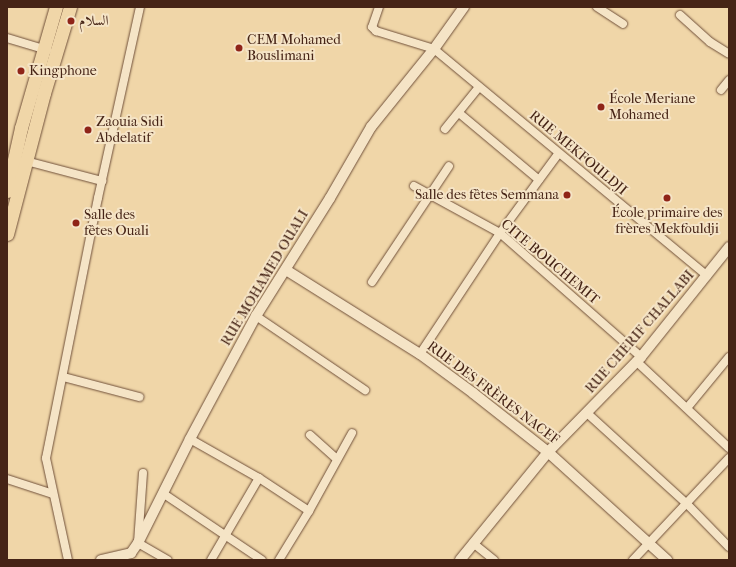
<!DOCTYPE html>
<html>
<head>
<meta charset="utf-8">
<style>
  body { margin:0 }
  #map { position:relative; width:736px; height:567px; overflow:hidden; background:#f0d6a8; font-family:"IM FELL French Canon",Amiri,serif }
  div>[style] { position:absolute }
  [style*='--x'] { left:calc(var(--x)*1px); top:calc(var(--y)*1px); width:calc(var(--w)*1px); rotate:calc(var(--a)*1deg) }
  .roads { filter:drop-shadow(0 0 1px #70503a) drop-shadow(0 0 1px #70503a) }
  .minor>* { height:8px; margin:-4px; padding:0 4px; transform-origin:4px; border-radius:4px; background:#f5e4c6 }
  .tertiary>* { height:10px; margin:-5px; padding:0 5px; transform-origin:5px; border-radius:5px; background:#f5e4c6 }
  .primary>* { height:13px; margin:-6.5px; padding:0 6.5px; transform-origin:6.5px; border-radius:6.5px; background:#f0d6a8 }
  .dots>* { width:11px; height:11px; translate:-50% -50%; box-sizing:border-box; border:2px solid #f5e4c6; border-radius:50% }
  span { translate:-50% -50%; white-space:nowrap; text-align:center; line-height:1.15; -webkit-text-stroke:4px #f5e4c6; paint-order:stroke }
  .poi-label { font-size:14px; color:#462416 }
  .left { translate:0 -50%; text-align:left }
  .right { translate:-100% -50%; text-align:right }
  .street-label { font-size:14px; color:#462416 }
  .frame { position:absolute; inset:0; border:8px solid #462416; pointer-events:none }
</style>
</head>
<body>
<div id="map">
  <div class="roads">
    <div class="minor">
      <div style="--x:379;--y:7;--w:21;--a:109"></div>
      <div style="--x:372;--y:27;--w:6;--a:45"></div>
      <div style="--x:376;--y:31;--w:61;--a:17.2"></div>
      <div style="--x:434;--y:49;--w:355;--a:39.7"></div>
      <div style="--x:597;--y:7;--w:31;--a:33"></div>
      <div style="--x:680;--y:15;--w:40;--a:42"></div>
      <div style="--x:710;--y:42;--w:22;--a:32"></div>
      <div style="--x:7;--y:38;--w:42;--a:16.7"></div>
      <div style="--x:721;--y:90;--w:13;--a:-51"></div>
      <div style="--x:459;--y:113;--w:104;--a:39.9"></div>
      <div style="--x:445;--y:129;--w:54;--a:-51"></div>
      <div style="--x:26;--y:161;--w:79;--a:14.7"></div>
      <div style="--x:414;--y:186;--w:98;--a:28.7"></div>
      <div style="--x:500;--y:233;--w:188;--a:41.3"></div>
      <div style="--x:372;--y:282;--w:139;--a:-56.4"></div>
      <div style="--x:256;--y:316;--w:132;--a:34.2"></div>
      <div style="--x:420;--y:354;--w:145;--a:-56.5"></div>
      <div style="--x:500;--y:233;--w:98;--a:-53.7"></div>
      <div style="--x:636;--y:361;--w:127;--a:43.1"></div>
      <div style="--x:63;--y:377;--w:79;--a:14.7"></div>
      <div style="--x:687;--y:408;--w:66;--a:-50.5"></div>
      <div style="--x:587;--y:413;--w:135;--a:42.3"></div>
      <div style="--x:687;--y:504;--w:60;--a:45.7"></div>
      <div style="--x:310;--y:435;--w:36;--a:42"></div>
      <div style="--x:190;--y:439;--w:79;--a:29.5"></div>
      <div style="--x:259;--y:478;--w:60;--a:33.4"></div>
      <div style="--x:143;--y:473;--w:70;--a:94.1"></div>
      <div style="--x:138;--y:543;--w:34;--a:30"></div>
      <div style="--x:7;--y:479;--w:48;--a:18.1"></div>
      <div style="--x:164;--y:494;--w:118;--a:34"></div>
      <div style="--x:473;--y:543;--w:27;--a:39"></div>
      <div style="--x:68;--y:560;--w:104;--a:-102.2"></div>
      <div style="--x:46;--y:458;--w:265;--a:-78.7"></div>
      <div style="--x:98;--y:198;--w:196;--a:-77.6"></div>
      <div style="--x:211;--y:560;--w:95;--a:-59.7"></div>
      <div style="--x:279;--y:560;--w:57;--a:-58.5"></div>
      <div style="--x:309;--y:511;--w:89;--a:-61.1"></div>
      <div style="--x:633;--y:560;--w:140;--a:-46.7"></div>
    </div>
    <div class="tertiary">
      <div style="--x:286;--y:270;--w:158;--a:32.1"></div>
      <div style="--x:420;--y:354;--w:66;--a:36.3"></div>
      <div style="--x:473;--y:393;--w:95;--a:38.2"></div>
      <div style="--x:548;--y:452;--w:161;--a:42.2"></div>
      <div style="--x:101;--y:560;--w:31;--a:-13"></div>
      <div style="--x:131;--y:553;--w:12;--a:-55"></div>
      <div style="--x:138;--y:543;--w:116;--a:-63.4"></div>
      <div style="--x:190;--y:439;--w:140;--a:-61.8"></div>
      <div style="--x:256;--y:316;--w:139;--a:-57.9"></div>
      <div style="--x:330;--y:198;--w:82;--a:-60"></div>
      <div style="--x:371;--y:127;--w:100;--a:-51.1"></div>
      <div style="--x:434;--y:49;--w:52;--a:-54.5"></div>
      <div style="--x:460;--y:560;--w:139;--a:-50.8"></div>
      <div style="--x:548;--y:452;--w:133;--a:-45.6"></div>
      <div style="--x:641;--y:357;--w:141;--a:-51.3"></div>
    </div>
    <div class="primary">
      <div style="--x:7;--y:191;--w:65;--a:-77.5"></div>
      <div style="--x:21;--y:128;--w:126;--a:-73.9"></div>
      <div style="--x:7;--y:234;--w:146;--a:-75.3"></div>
      <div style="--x:44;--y:93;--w:90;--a:-73.2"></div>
    </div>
  </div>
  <div class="dots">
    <div style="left:71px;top:21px;background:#8f2418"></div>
    <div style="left:239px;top:48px;background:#8f2418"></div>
    <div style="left:21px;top:71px;background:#8f2418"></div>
    <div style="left:601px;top:107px;background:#8f2418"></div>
    <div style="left:88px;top:130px;background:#8f2418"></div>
    <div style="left:567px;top:195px;background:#8f2418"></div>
    <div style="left:667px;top:198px;background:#8f2418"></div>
    <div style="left:76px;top:223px;background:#8f2418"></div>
  </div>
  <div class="poi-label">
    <span class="left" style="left:79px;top:21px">السلام</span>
    <span class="left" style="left:247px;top:48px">CEM Mohamed<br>Bouslimani</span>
    <span class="left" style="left:29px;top:71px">Kingphone</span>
    <span class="left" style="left:609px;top:107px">École Meriane<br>Mohamed</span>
    <span class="left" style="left:96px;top:130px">Zaouia Sidi<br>Abdelatif</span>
    <span class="right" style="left:559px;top:195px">Salle des fêtes Semmana</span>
    <span style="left:667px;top:221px">École primaire des<br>frères Mekfouldji</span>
    <span class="left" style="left:84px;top:223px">Salle des<br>fêtes Ouali</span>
  </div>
  <div class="street-label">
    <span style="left:578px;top:153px;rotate:40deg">RUE MEKFOULDJI</span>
    <span style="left:550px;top:262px;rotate:40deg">CITE BOUCHEMIT</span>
    <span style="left:265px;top:278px;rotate:-59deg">RUE MOHAMED OUALI</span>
    <span style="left:640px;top:332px;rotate:-49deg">RUE CHERIF CHALLABI</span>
    <span style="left:493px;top:393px;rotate:37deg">RUE DES FRÈRES NACEF</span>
  </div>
  <div class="frame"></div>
</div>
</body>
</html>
